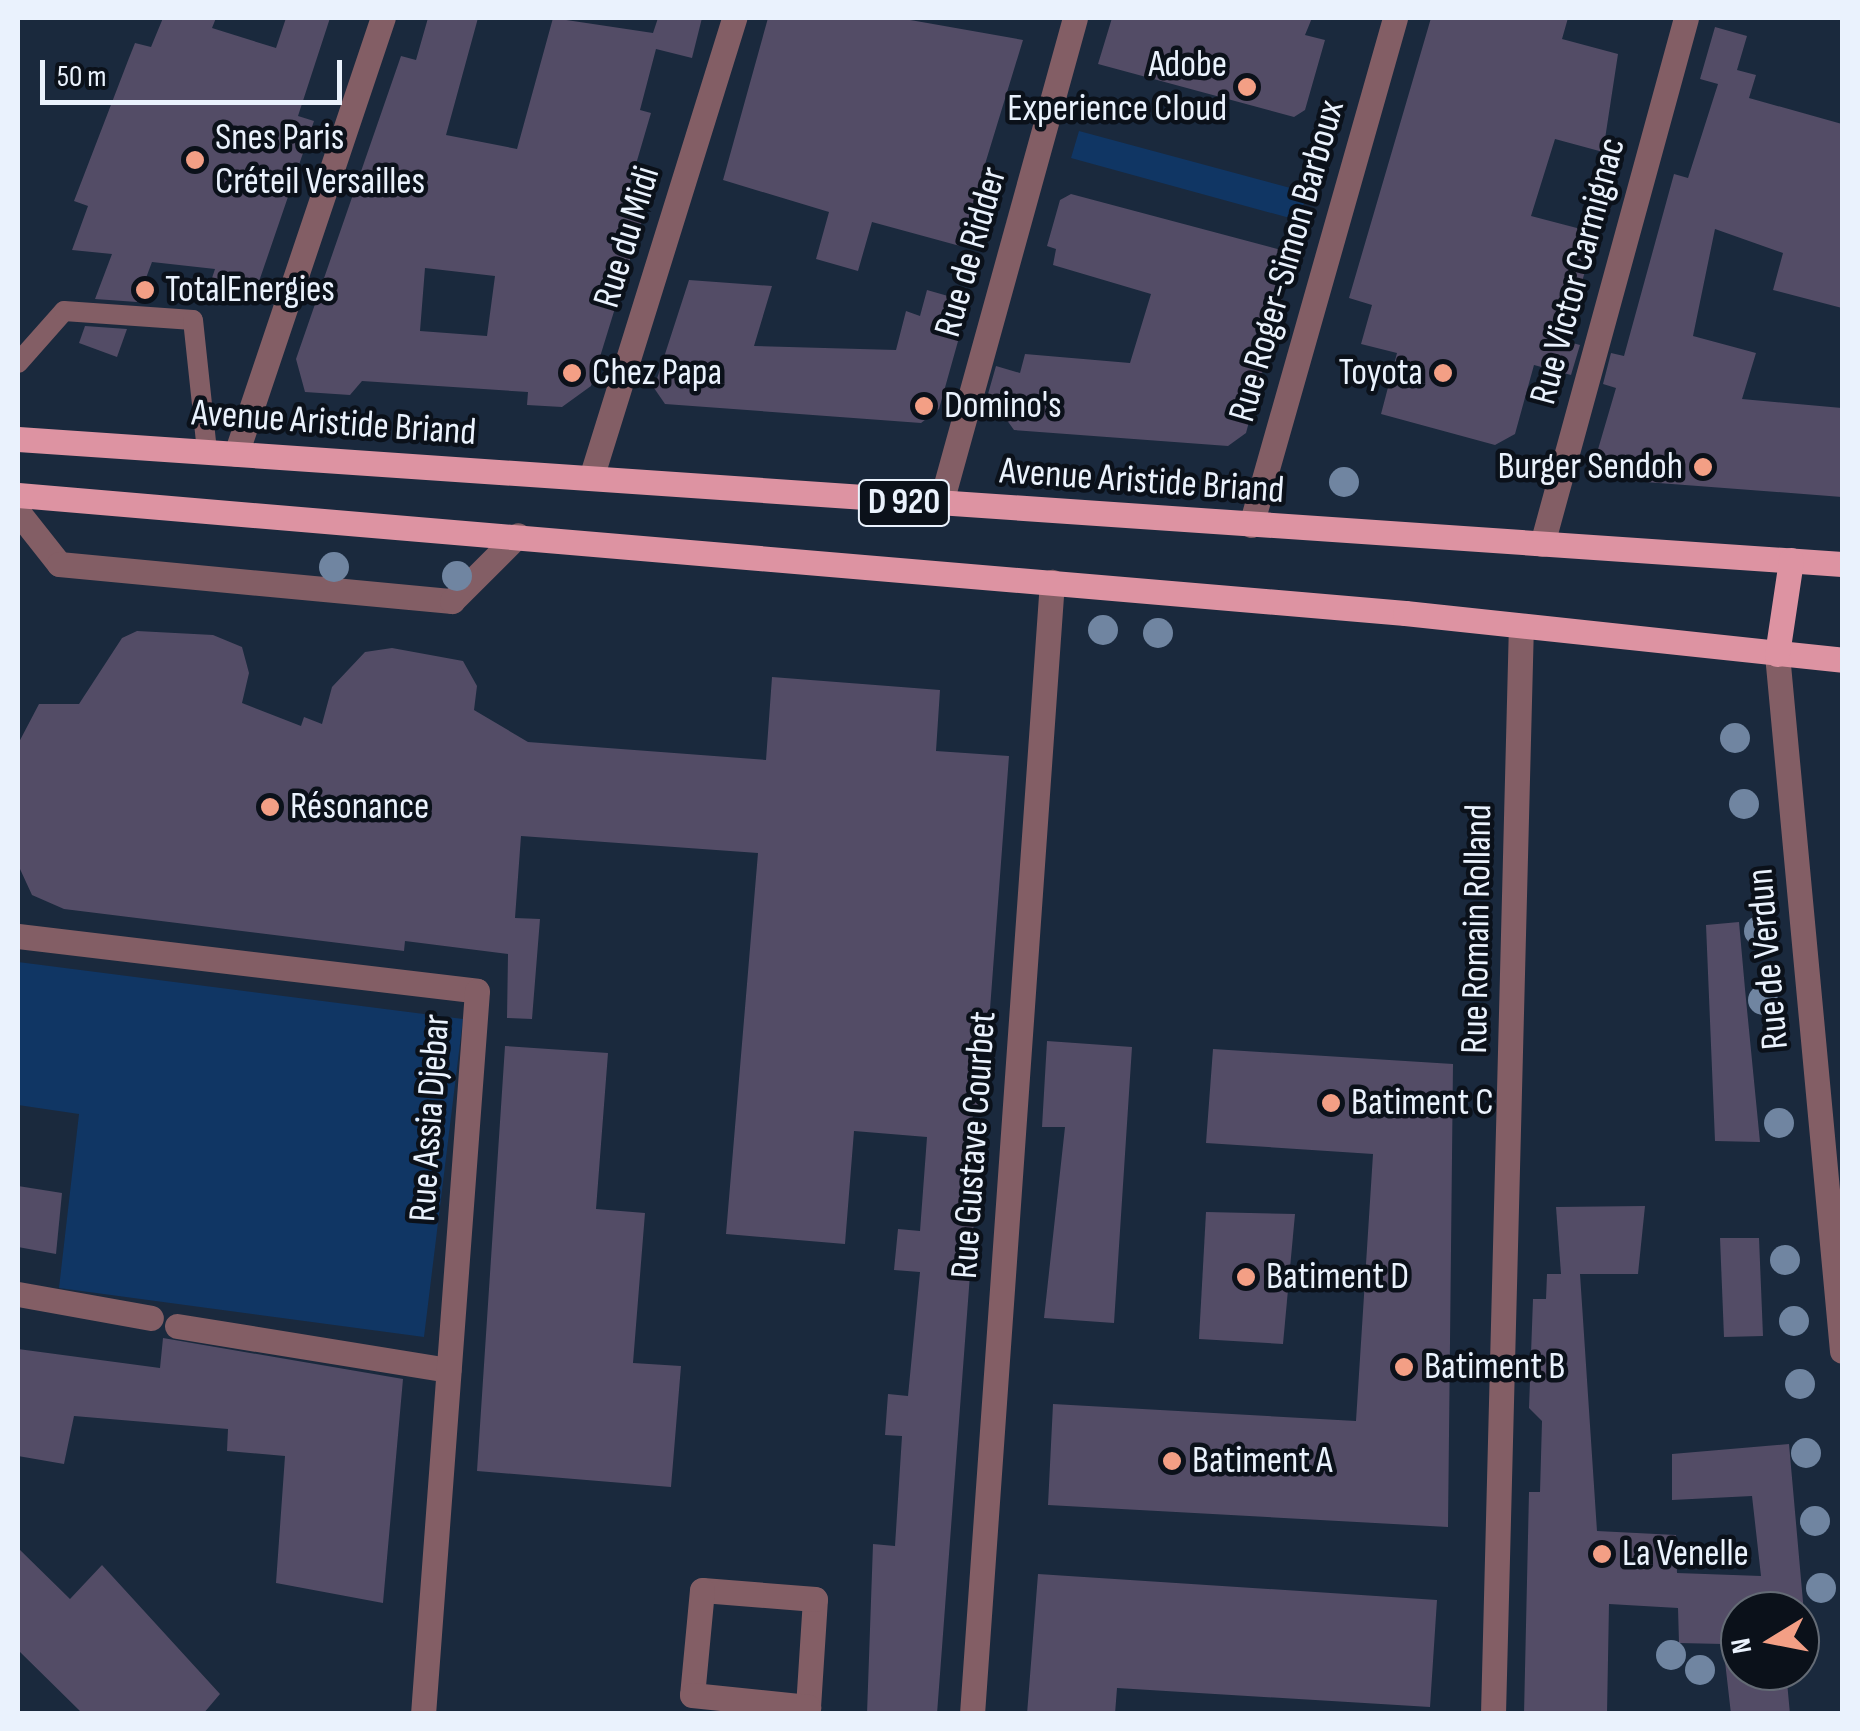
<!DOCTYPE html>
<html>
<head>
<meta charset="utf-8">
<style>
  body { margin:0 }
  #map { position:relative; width:1860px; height:1731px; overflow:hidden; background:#1a293d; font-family:"Sofia Sans Condensed",sans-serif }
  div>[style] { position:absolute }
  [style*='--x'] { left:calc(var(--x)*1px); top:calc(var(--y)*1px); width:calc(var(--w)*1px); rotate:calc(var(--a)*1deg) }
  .green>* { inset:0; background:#103664 }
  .building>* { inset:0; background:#534c66 }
  .service>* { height:20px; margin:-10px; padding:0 10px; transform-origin:10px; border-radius:10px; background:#835e65 }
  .pedestrian>* { height:25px; margin:-12.5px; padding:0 12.5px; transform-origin:12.5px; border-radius:12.5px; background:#835e65 }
  .minor>* { height:25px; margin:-12.5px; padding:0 12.5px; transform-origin:12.5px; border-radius:12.5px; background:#835e65 }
  .primary>* { height:25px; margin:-12.5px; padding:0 12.5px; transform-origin:12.5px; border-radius:12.5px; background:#dd93a2 }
  .trees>* { width:30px; height:30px; margin:-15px; border-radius:50%; background:#7085a1 }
  .dots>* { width:28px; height:28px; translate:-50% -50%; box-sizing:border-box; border:5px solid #0b111a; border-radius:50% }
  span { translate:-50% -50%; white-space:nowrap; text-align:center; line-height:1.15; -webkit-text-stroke:9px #0b111a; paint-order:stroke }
  .shield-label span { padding:2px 8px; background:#0b111a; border:2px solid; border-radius:8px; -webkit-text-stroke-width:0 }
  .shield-label { font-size:35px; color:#eaf2fd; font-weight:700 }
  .poi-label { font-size:38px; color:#eaf2fd }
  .right { translate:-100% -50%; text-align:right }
  .left { translate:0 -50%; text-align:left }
  .street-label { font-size:38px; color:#eaf2fd }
  .frame { position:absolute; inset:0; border:20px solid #eaf2fd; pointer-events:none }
  .north { position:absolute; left:1720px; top:1591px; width:100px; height:100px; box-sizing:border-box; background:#0b111a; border:2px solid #646b75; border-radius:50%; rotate:260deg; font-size:28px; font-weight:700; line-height:40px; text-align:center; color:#eaf2fd }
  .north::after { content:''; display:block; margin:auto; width:35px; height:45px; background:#f39f85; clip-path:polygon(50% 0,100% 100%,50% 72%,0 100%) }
  .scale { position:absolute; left:40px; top:60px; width:302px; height:45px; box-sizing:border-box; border:5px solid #eaf2fd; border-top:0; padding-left:12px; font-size:30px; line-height:35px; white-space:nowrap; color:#eaf2fd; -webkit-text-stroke:8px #0b111a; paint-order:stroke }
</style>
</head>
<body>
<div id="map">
  <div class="green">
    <div style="clip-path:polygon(1079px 131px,1298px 190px,1308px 157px,1322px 161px,1297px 220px,1071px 158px)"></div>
    <div style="clip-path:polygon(18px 962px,463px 1019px,424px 1337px,59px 1288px,79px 1114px,18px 1105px)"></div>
  </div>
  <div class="building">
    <div style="clip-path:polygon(163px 18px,216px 18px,212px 28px,276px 48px,286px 18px,330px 18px,298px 116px,314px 121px,253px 299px,210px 284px,215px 269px,152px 262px,137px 302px,95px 299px,112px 254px,72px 250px,88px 206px,74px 201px,129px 58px,135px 43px,151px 47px)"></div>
    <div style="clip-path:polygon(evenodd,428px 18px,478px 18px,446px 135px,517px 149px,553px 18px,653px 33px,658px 18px,702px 18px,692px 58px,656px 49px,640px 110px,651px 113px,624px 205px,645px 211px,591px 386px,562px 407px,527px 405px,528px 392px,362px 381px,350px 395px,305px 392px,296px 359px,401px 56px,416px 60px,428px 18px,425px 268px,495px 276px,487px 336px,420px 331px,425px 268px)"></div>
    <div style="clip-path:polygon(768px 18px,899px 18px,1023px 40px,960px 246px,872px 222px,858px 271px,816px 259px,829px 212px,723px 180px)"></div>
    <div style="clip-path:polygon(1112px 18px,1312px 18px,1305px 35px,1325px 40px,1305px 110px,1294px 117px,1098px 64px)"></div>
    <div style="clip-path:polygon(1431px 18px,1568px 18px,1562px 39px,1618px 54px,1603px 152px,1555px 139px,1531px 216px,1596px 233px,1565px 341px,1580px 345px,1571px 375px,1534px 365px,1515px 434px,1495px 445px,1381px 414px,1397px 353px,1361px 344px,1372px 305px,1349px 298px)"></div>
    <div style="clip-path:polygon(1715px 27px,1747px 36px,1737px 70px,1756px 75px,1749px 98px,1842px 124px,1842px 308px,1773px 290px,1783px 253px,1715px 229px,1693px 336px,1756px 353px,1742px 399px,1842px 408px,1842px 497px,1606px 479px,1594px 463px,1616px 388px,1603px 384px,1611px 353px,1624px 356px,1674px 174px,1688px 178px,1718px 84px,1700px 79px)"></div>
    <div style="clip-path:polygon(1071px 194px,1285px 251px,1292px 262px,1246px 433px,1228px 446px,1014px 430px,988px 394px,996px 366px,1020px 373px,1025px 354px,1130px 363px,1151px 294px,1053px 265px,1056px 249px,1047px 246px,1060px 200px)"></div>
    <div style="clip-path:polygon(689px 280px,772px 286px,754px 346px,896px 350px,906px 311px,920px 316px,927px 290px,969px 302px,939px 409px,921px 423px,665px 404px,654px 388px)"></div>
    <div style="clip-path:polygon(85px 326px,127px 329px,117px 357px,79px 343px)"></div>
    <div style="clip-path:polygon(137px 631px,213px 635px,242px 647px,249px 673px,242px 703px,301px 726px,304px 717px,322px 724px,332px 687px,365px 652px,392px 648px,463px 661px,477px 686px,474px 710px,528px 742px,766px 760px,772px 677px,940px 690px,936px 751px,1009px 756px,982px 1116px,973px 1115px,967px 1207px,975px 1208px,937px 1714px,867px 1714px,873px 1544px,895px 1546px,902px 1436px,885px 1435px,888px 1394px,908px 1396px,920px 1272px,894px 1270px,898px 1229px,920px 1231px,927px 1137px,854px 1131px,845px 1244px,726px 1234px,758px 853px,521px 836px,515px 918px,540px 919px,532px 1019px,507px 1018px,508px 954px,405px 941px,404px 951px,64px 909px,32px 895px,20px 869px,18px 744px,39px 704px,79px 704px,122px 638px)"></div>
    <div style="clip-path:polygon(1739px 922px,1745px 989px,1760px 1142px,1715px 1141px,1706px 925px)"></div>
    <div style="clip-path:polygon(1047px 1041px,1132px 1047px,1114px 1323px,1044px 1318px,1065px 1127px,1042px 1127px)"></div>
    <div style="clip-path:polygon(505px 1046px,608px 1053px,596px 1209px,645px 1213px,633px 1363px,681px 1366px,671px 1487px,477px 1471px)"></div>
    <div style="clip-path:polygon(1213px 1049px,1453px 1064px,1448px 1527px,1048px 1505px,1053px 1404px,1356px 1421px,1373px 1154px,1206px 1143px)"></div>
    <div style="clip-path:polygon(18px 1186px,62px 1193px,56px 1254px,18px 1247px)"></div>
    <div style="clip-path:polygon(1645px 1206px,1638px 1274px,1561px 1274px,1556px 1207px)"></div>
    <div style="clip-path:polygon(1206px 1212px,1295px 1214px,1283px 1344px,1199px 1339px)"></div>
    <div style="clip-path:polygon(1720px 1238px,1759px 1238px,1763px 1336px,1724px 1337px)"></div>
    <div style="clip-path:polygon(1547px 1274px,1580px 1274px,1597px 1531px,1676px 1535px,1677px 1573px,1761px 1576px,1752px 1496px,1672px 1500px,1672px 1454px,1789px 1444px,1807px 1647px,1800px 1611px,1740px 1611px,1740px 1671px,1786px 1671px,1790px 1714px,1731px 1714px,1723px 1644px,1679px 1643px,1678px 1608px,1609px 1604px,1607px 1714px,1524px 1714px,1529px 1492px,1540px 1492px,1542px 1421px,1529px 1408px,1533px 1299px,1546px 1299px)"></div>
    <div style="clip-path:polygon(163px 1338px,403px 1379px,383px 1603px,276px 1583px,285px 1456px,227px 1451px,228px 1429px,74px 1416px,64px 1464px,18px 1456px,18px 1349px,160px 1368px)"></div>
    <div style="clip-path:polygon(18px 1548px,70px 1599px,102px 1565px,220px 1694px,203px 1714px,83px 1714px,18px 1650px)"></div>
    <div style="clip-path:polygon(1038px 1574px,1437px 1600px,1430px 1707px,1117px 1688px,1115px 1714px,1027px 1714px)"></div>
  </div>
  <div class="service">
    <div style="--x:18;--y:363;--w:69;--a:-48.5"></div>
    <div style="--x:64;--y:311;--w:129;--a:4"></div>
    <div style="--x:193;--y:320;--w:133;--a:83.9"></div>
  </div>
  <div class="pedestrian">
    <div style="--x:177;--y:1326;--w:275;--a:9.2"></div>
  </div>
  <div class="minor">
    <div style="--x:236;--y:454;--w:460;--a:-71.4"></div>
    <div style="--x:591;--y:478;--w:482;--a:-72.7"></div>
    <div style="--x:940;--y:506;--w:506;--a:-74.54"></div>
    <div style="--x:18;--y:512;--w:66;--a:51.7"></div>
    <div style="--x:59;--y:564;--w:395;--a:5.4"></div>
    <div style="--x:452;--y:601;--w:93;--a:-45"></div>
    <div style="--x:1251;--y:525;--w:527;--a:-74.14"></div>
    <div style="--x:1542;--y:544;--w:545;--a:-74.69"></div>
    <div style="--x:1777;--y:654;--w:700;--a:84.67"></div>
    <div style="--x:18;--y:936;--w:462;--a:6.8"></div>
    <div style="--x:477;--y:991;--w:725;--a:94.27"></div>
    <div style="--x:18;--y:1294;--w:135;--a:10.2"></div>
    <div style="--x:807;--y:1714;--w:7;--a:-82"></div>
    <div style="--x:808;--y:1707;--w:108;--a:-86.3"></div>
    <div style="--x:815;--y:1599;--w:113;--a:-175.4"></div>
    <div style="--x:702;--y:1590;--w:105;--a:95.4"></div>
    <div style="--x:692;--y:1695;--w:117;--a:5.9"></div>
    <div style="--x:972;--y:1714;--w:1135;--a:-85.96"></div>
    <div style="--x:1493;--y:1714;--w:1088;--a:-88.53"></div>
  </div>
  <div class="primary">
    <div style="--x:18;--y:439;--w:1828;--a:3.92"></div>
    <div style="--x:18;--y:495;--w:1392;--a:4.86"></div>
    <div style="--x:1405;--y:613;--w:440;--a:6.1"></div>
    <div style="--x:1777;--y:654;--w:95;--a:-81.5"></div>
  </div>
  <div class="trees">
    <div style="left:1344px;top:482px"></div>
    <div style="left:334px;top:567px"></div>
    <div style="left:457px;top:576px"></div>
    <div style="left:1103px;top:630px"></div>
    <div style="left:1158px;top:633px"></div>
    <div style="left:1735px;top:738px"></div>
    <div style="left:1744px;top:804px"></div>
    <div style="left:1759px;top:931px"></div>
    <div style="left:1763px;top:1000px"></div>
    <div style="left:1779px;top:1123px"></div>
    <div style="left:1785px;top:1260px"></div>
    <div style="left:1794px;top:1321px"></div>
    <div style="left:1800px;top:1384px"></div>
    <div style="left:1806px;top:1453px"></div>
    <div style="left:1815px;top:1521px"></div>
    <div style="left:1821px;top:1588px"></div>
    <div style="left:1671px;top:1655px"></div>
    <div style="left:1700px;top:1670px"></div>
  </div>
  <div class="dots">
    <div style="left:1247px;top:87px;background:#f39f85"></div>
    <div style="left:195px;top:160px;background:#f39f85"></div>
    <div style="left:145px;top:290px;background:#f39f85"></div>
    <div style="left:572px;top:373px;background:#f39f85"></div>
    <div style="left:1443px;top:373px;background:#f39f85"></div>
    <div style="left:924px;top:406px;background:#f39f85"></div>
    <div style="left:1703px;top:467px;background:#f39f85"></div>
    <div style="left:270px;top:807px;background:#f39f85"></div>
    <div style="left:1331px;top:1103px;background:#f39f85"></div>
    <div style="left:1246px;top:1277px;background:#f39f85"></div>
    <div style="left:1404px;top:1367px;background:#f39f85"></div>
    <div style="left:1172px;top:1461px;background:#f39f85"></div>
    <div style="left:1602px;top:1554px;background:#f39f85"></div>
  </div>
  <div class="shield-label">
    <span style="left:904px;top:503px">D 920</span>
  </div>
  <div class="poi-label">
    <span class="right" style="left:1227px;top:87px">Adobe<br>Experience Cloud</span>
    <span class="left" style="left:215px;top:160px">Snes Paris<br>Créteil Versailles</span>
    <span class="left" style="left:165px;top:290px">TotalEnergies</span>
    <span class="left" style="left:592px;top:373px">Chez Papa</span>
    <span class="right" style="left:1423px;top:373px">Toyota</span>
    <span class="left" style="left:944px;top:406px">Domino's</span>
    <span class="right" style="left:1683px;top:467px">Burger Sendoh</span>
    <span class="left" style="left:290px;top:807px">Résonance</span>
    <span class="left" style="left:1351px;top:1103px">Batiment C</span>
    <span class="left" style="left:1266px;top:1277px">Batiment D</span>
    <span class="left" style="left:1424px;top:1367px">Batiment B</span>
    <span class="left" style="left:1192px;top:1461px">Batiment A</span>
    <span class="left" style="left:1622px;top:1554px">La Venelle</span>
  </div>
  <div class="street-label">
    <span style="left:627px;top:237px;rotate:-73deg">Rue du Midi</span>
    <span style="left:971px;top:252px;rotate:-74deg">Rue de Ridder</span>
    <span style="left:1287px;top:261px;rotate:-74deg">Rue Roger-Simon Barboux</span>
    <span style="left:1578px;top:271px;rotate:-75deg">Rue Victor Carmignac</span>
    <span style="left:334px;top:423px;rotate:4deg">Avenue Aristide Briand</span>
    <span style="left:1142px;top:481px;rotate:4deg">Avenue Aristide Briand</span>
    <span style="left:1477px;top:929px;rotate:-89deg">Rue Romain Rolland</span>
    <span style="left:1768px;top:959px;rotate:-95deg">Rue de Verdun</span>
    <span style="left:430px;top:1118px;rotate:-86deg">Rue Assia Djebar</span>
    <span style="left:974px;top:1145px;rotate:-86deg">Rue Gustave Courbet</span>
  </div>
  <div class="frame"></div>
  <div class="north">N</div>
  <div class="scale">50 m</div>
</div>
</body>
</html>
